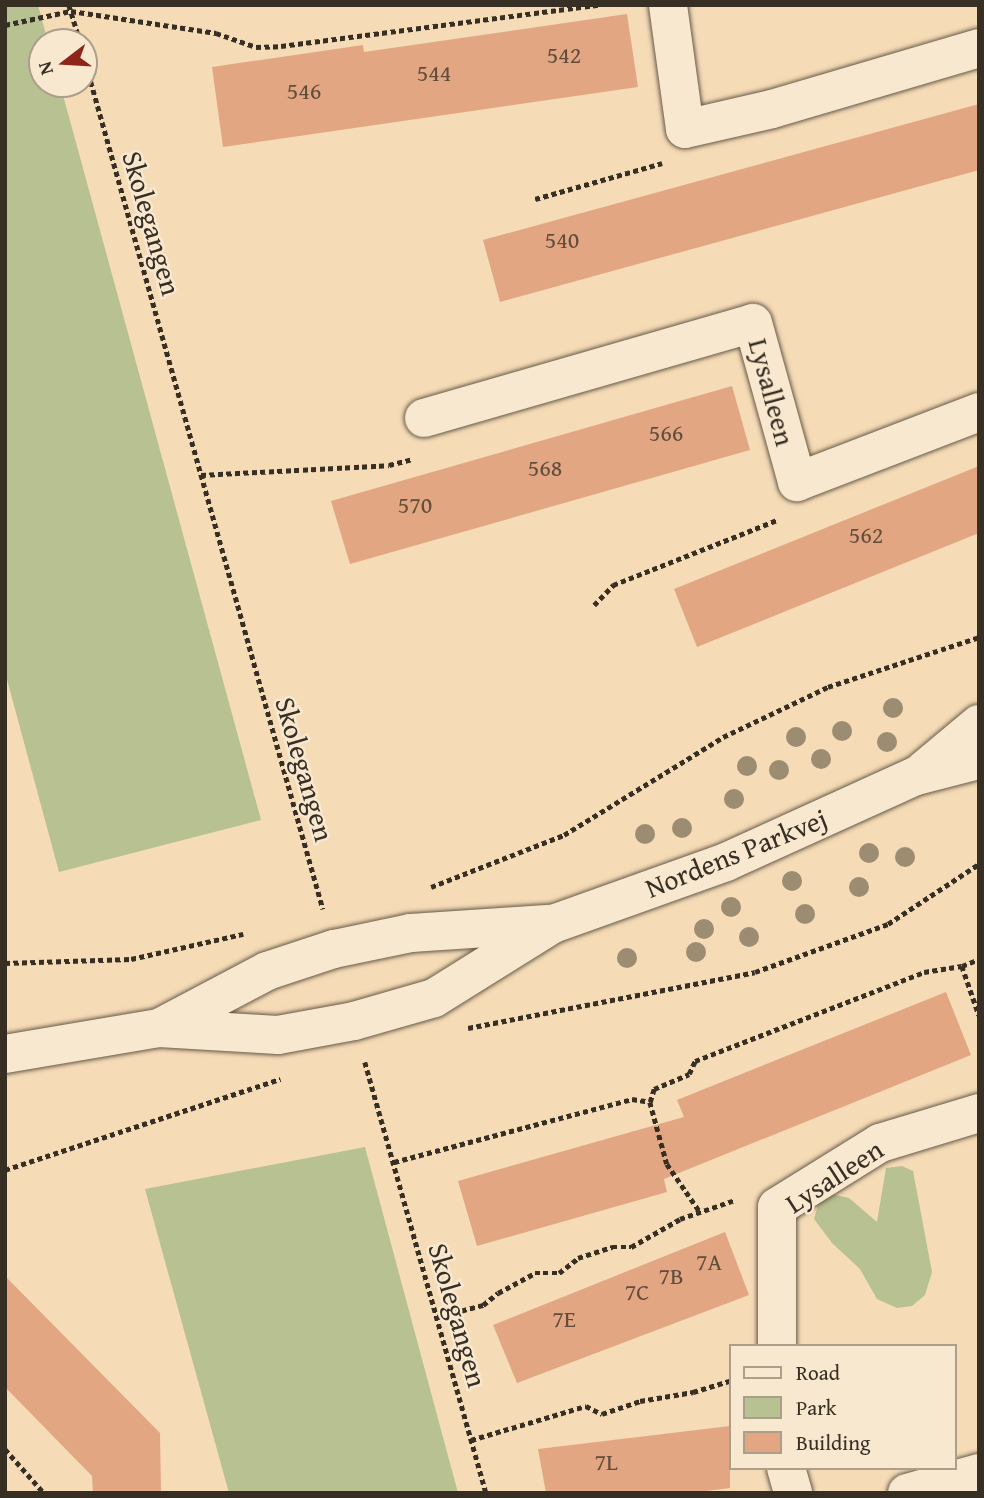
<!DOCTYPE html>
<html>
<head>
<meta charset="utf-8">
<style>
  body { margin:0 }
  #map { position:relative; width:984px; height:1498px; overflow:hidden; background:#f5dbb6; font-family:"Gentium Book Plus",serif }
  div>[style] { position:absolute }
  [style*='--x'] { left:calc(var(--x)*1px); top:calc(var(--y)*1px); width:calc(var(--w)*1px); rotate:calc(var(--a)*1deg) }
  .green>* { inset:0; background:#b7c191 }
  .building>* { inset:0; background:#e2a682 }
  .path>* { height:4.5px; margin-top:-2.25px; transform-origin:0; background:repeating-linear-gradient(90deg,#382f24 0 5px,transparent 0 8.5px) }
  .roads { filter:drop-shadow(0 0 2px #675a48) drop-shadow(0 0 2px #675a48) }
  .minor>* { height:38px; margin:-19px; padding:0 19px; transform-origin:19px; border-radius:19px; background:#f8e8d0 }
  .trees>* { width:20px; height:20px; margin:-10px; border-radius:50%; background:#9b8c72 }
  span { translate:-50% -50%; white-space:nowrap; text-align:center; line-height:1.15; -webkit-text-stroke:5px #f8e8d0; paint-order:stroke }
  .number-label { font-size:24px; color:#624d3c }
  .number-label span { -webkit-text-stroke-width:0 }
  .street-label { font-size:28px; color:#382f24 }
  .frame { position:absolute; inset:0; border:7px solid #382f24; pointer-events:none }
  .legend { position:absolute; left:729px; top:1344px; width:228px; height:126px; box-sizing:border-box; background:#f8e8d0; border:2px solid #ab9e8b; margin:0; padding:9px 12px; list-style:none; font-size:21px; color:#382f24 }
  .legend li { display:flex; align-items:center; gap:14px; height:35px }
  .legend b { width:35px; border:2px solid #ab9e8b }
  .north { position:absolute; left:28px; top:28px; width:70px; height:70px; box-sizing:border-box; background:#f8e8d0; border:2px solid #ab9e8b; border-radius:50%; rotate:253deg; font-size:19px; font-weight:700; line-height:28px; text-align:center; color:#382f24 }
  .north::after { content:''; display:block; margin:auto; width:24px; height:32px; background:#8f2418; clip-path:polygon(50% 0,100% 100%,50% 72%,0 100%) }
</style>
</head>
<body>
<div id="map">
  <div class="green">
    <div style="clip-path:polygon(5px 5px,38px 5px,48px 42px,42px 42px,42px 84px,60px 84px,261px 820px,59px 872px,5px 672px)"></div>
    <div style="clip-path:polygon(365px 1147px,458px 1493px,229px 1493px,145px 1189px)"></div>
    <div style="clip-path:polygon(902px 1166px,913px 1171px,932px 1272px,925px 1295px,912px 1306px,897px 1308px,877px 1299px,860px 1269px,832px 1243px,814px 1219px,819px 1202px,831px 1194px,849px 1198px,877px 1222px,886px 1168px)"></div>
  </div>
  <div class="building">
    <div style="clip-path:polygon(627px 14px,638px 87px,223px 147px,212px 67px,363px 45px,364px 52px)"></div>
    <div style="clip-path:polygon(979px 104px,979px 170px,500px 302px,483px 240px)"></div>
    <div style="clip-path:polygon(732px 386px,750px 450px,350px 564px,331px 501px)"></div>
    <div style="clip-path:polygon(979px 466px,979px 533px,697px 647px,674px 589px)"></div>
    <div style="clip-path:polygon(946px 992px,971px 1055px,664px 1179px,667px 1192px,477px 1246px,458px 1181px,684px 1117px,677px 1100px)"></div>
    <div style="clip-path:polygon(725px 1232px,749px 1295px,517px 1383px,493px 1325px)"></div>
    <div style="clip-path:polygon(5px 1276px,160px 1433px,161px 1493px,93px 1493px,92px 1476px,5px 1387px)"></div>
    <div style="clip-path:polygon(730px 1426px,730px 1488px,690px 1493px,546px 1493px,538px 1449px)"></div>
  </div>
  <div class="path">
    <div style="--x:69;--y:5;--w:39;--a:73"></div>
    <div style="--x:5;--y:25;--w:67;--a:-12"></div>
    <div style="--x:71;--y:11;--w:147;--a:8.6"></div>
    <div style="--x:216;--y:33;--w:42;--a:19.3"></div>
    <div style="--x:256;--y:47;--w:25;--a:-2"></div>
    <div style="--x:281;--y:46;--w:320;--a:-7.4"></div>
    <div style="--x:84;--y:57;--w:885;--a:74.33"></div>
    <div style="--x:535;--y:199;--w:132;--a:-15.8"></div>
    <div style="--x:201;--y:475;--w:188;--a:-3"></div>
    <div style="--x:389;--y:465;--w:25;--a:-14"></div>
    <div style="--x:594;--y:605;--w:28;--a:-46"></div>
    <div style="--x:613;--y:585;--w:176;--a:-21.6"></div>
    <div style="--x:431;--y:887;--w:143;--a:-21.4"></div>
    <div style="--x:564;--y:835;--w:187;--a:-31.6"></div>
    <div style="--x:723;--y:737;--w:116;--a:-25.5"></div>
    <div style="--x:828;--y:687;--w:159;--a:-18.3"></div>
    <div style="--x:5;--y:963;--w:126;--a:-1.8"></div>
    <div style="--x:131;--y:959;--w:115;--a:-12.6"></div>
    <div style="--x:962;--y:966;--w:52;--a:70.9"></div>
    <div style="--x:468;--y:1028;--w:292;--a:-11"></div>
    <div style="--x:755;--y:972;--w:141;--a:-19.8"></div>
    <div style="--x:888;--y:924;--w:109;--a:-33.4"></div>
    <div style="--x:365;--y:1062;--w:448;--a:74.3"></div>
    <div style="--x:650;--y:1102;--w:14;--a:-73"></div>
    <div style="--x:654;--y:1089;--w:38;--a:-23"></div>
    <div style="--x:689;--y:1074;--w:14;--a:-65"></div>
    <div style="--x:695;--y:1061;--w:246;--a:-21.2"></div>
    <div style="--x:924;--y:972;--w:38;--a:-9"></div>
    <div style="--x:962;--y:966;--w:18;--a:-22"></div>
    <div style="--x:394;--y:1162;--w:246;--a:-14.8"></div>
    <div style="--x:632;--y:1099;--w:18;--a:9"></div>
    <div style="--x:650;--y:1102;--w:64;--a:74.7"></div>
    <div style="--x:667;--y:1164;--w:58;--a:55.5"></div>
    <div style="--x:5;--y:1170;--w:290;--a:-18.3"></div>
    <div style="--x:437;--y:1317;--w:48;--a:-14.6"></div>
    <div style="--x:483;--y:1305;--w:19;--a:-39"></div>
    <div style="--x:498;--y:1293;--w:42;--a:-28.4"></div>
    <div style="--x:535;--y:1273;--w:24;--a:0"></div>
    <div style="--x:559;--y:1273;--w:24;--a:-38"></div>
    <div style="--x:578;--y:1258;--w:36;--a:-18"></div>
    <div style="--x:612;--y:1247;--w:19;--a:0"></div>
    <div style="--x:631;--y:1247;--w:56;--a:-29.7"></div>
    <div style="--x:680;--y:1219;--w:58;--a:-19.1"></div>
    <div style="--x:471;--y:1440;--w:120;--a:-16.5"></div>
    <div style="--x:586;--y:1406;--w:18;--a:27"></div>
    <div style="--x:602;--y:1414;--w:40;--a:-18.9"></div>
    <div style="--x:640;--y:1401;--w:54;--a:-9.6"></div>
    <div style="--x:693;--y:1392;--w:39;--a:-17"></div>
    <div style="--x:5;--y:1449;--w:59;--a:48.4"></div>
  </div>
  <div class="roads">
    <div class="minor">
      <div style="--x:668;--y:5;--w:125;--a:82.2"></div>
      <div style="--x:685;--y:129;--w:89;--a:-12.9"></div>
      <div style="--x:772;--y:109;--w:216;--a:-16.4"></div>
      <div style="--x:424;--y:418;--w:342;--a:-16.1"></div>
      <div style="--x:753;--y:323;--w:165;--a:74.5"></div>
      <div style="--x:797;--y:482;--w:195;--a:-21"></div>
      <div style="--x:924;--y:770;--w:72;--a:-39.9"></div>
      <div style="--x:159;--y:1028;--w:122;--a:-27.8"></div>
      <div style="--x:267;--y:971;--w:71;--a:-18.2"></div>
      <div style="--x:334;--y:949;--w:79;--a:-11.7"></div>
      <div style="--x:411;--y:933;--w:136;--a:-3.8"></div>
      <div style="--x:5;--y:1054;--w:156;--a:-9.6"></div>
      <div style="--x:159;--y:1028;--w:119;--a:3.4"></div>
      <div style="--x:278;--y:1035;--w:77;--a:-10.4"></div>
      <div style="--x:354;--y:1021;--w:83;--a:-16"></div>
      <div style="--x:434;--y:998;--w:140;--a:-31.9"></div>
      <div style="--x:553;--y:924;--w:184;--a:-19.7"></div>
      <div style="--x:726;--y:862;--w:209;--a:-24.4"></div>
      <div style="--x:916;--y:776;--w:65;--a:-14.3"></div>
      <div style="--x:777;--y:1346;--w:139;--a:-90"></div>
      <div style="--x:777;--y:1207;--w:121;--a:-31.9"></div>
      <div style="--x:880;--y:1143;--w:103;--a:-16.9"></div>
      <div style="--x:786;--y:1468;--w:26;--a:74"></div>
      <div style="--x:907;--y:1493;--w:75;--a:-15.5"></div>
    </div>
  </div>
  <div class="trees">
    <div style="left:893px;top:708px"></div>
    <div style="left:842px;top:731px"></div>
    <div style="left:796px;top:737px"></div>
    <div style="left:887px;top:742px"></div>
    <div style="left:821px;top:759px"></div>
    <div style="left:747px;top:766px"></div>
    <div style="left:779px;top:770px"></div>
    <div style="left:734px;top:799px"></div>
    <div style="left:682px;top:828px"></div>
    <div style="left:645px;top:834px"></div>
    <div style="left:869px;top:853px"></div>
    <div style="left:905px;top:857px"></div>
    <div style="left:792px;top:881px"></div>
    <div style="left:859px;top:887px"></div>
    <div style="left:731px;top:907px"></div>
    <div style="left:805px;top:914px"></div>
    <div style="left:704px;top:929px"></div>
    <div style="left:749px;top:937px"></div>
    <div style="left:696px;top:952px"></div>
    <div style="left:627px;top:958px"></div>
  </div>
  <div class="number-label">
    <span style="left:564px;top:55px">542</span>
    <span style="left:434px;top:73px">544</span>
    <span style="left:304px;top:91px">546</span>
    <span style="left:562px;top:240px">540</span>
    <span style="left:666px;top:433px">566</span>
    <span style="left:545px;top:468px">568</span>
    <span style="left:415px;top:505px">570</span>
    <span style="left:866px;top:535px">562</span>
    <span style="left:709px;top:1262px">7A</span>
    <span style="left:671px;top:1276px">7B</span>
    <span style="left:637px;top:1292px">7C</span>
    <span style="left:564px;top:1319px">7E</span>
    <span style="left:606px;top:1462px">7L</span>
  </div>
  <div class="street-label">
    <span style="left:152px;top:223px;rotate:74deg">Skolegangen</span>
    <span style="left:772px;top:392px;rotate:75deg">Lysalleen</span>
    <span style="left:305px;top:769px;rotate:74deg">Skolegangen</span>
    <span style="left:736px;top:853px;rotate:-22deg">Nordens Parkvej</span>
    <span style="left:834px;top:1176px;rotate:-33deg">Lysalleen</span>
    <span style="left:458px;top:1315px;rotate:74deg">Skolegangen</span>
  </div>
  <div class="frame"></div>
  <ul class="legend">
  <li><b style="height:9px;background:#f8e8d0"></b>Road</li>
  <li><b style="height:19px;background:#b7c191"></b>Park</li>
  <li><b style="height:19px;background:#e2a682"></b>Building</li>
  </ul>
  <div class="north">N</div>
</div>
</body>
</html>
